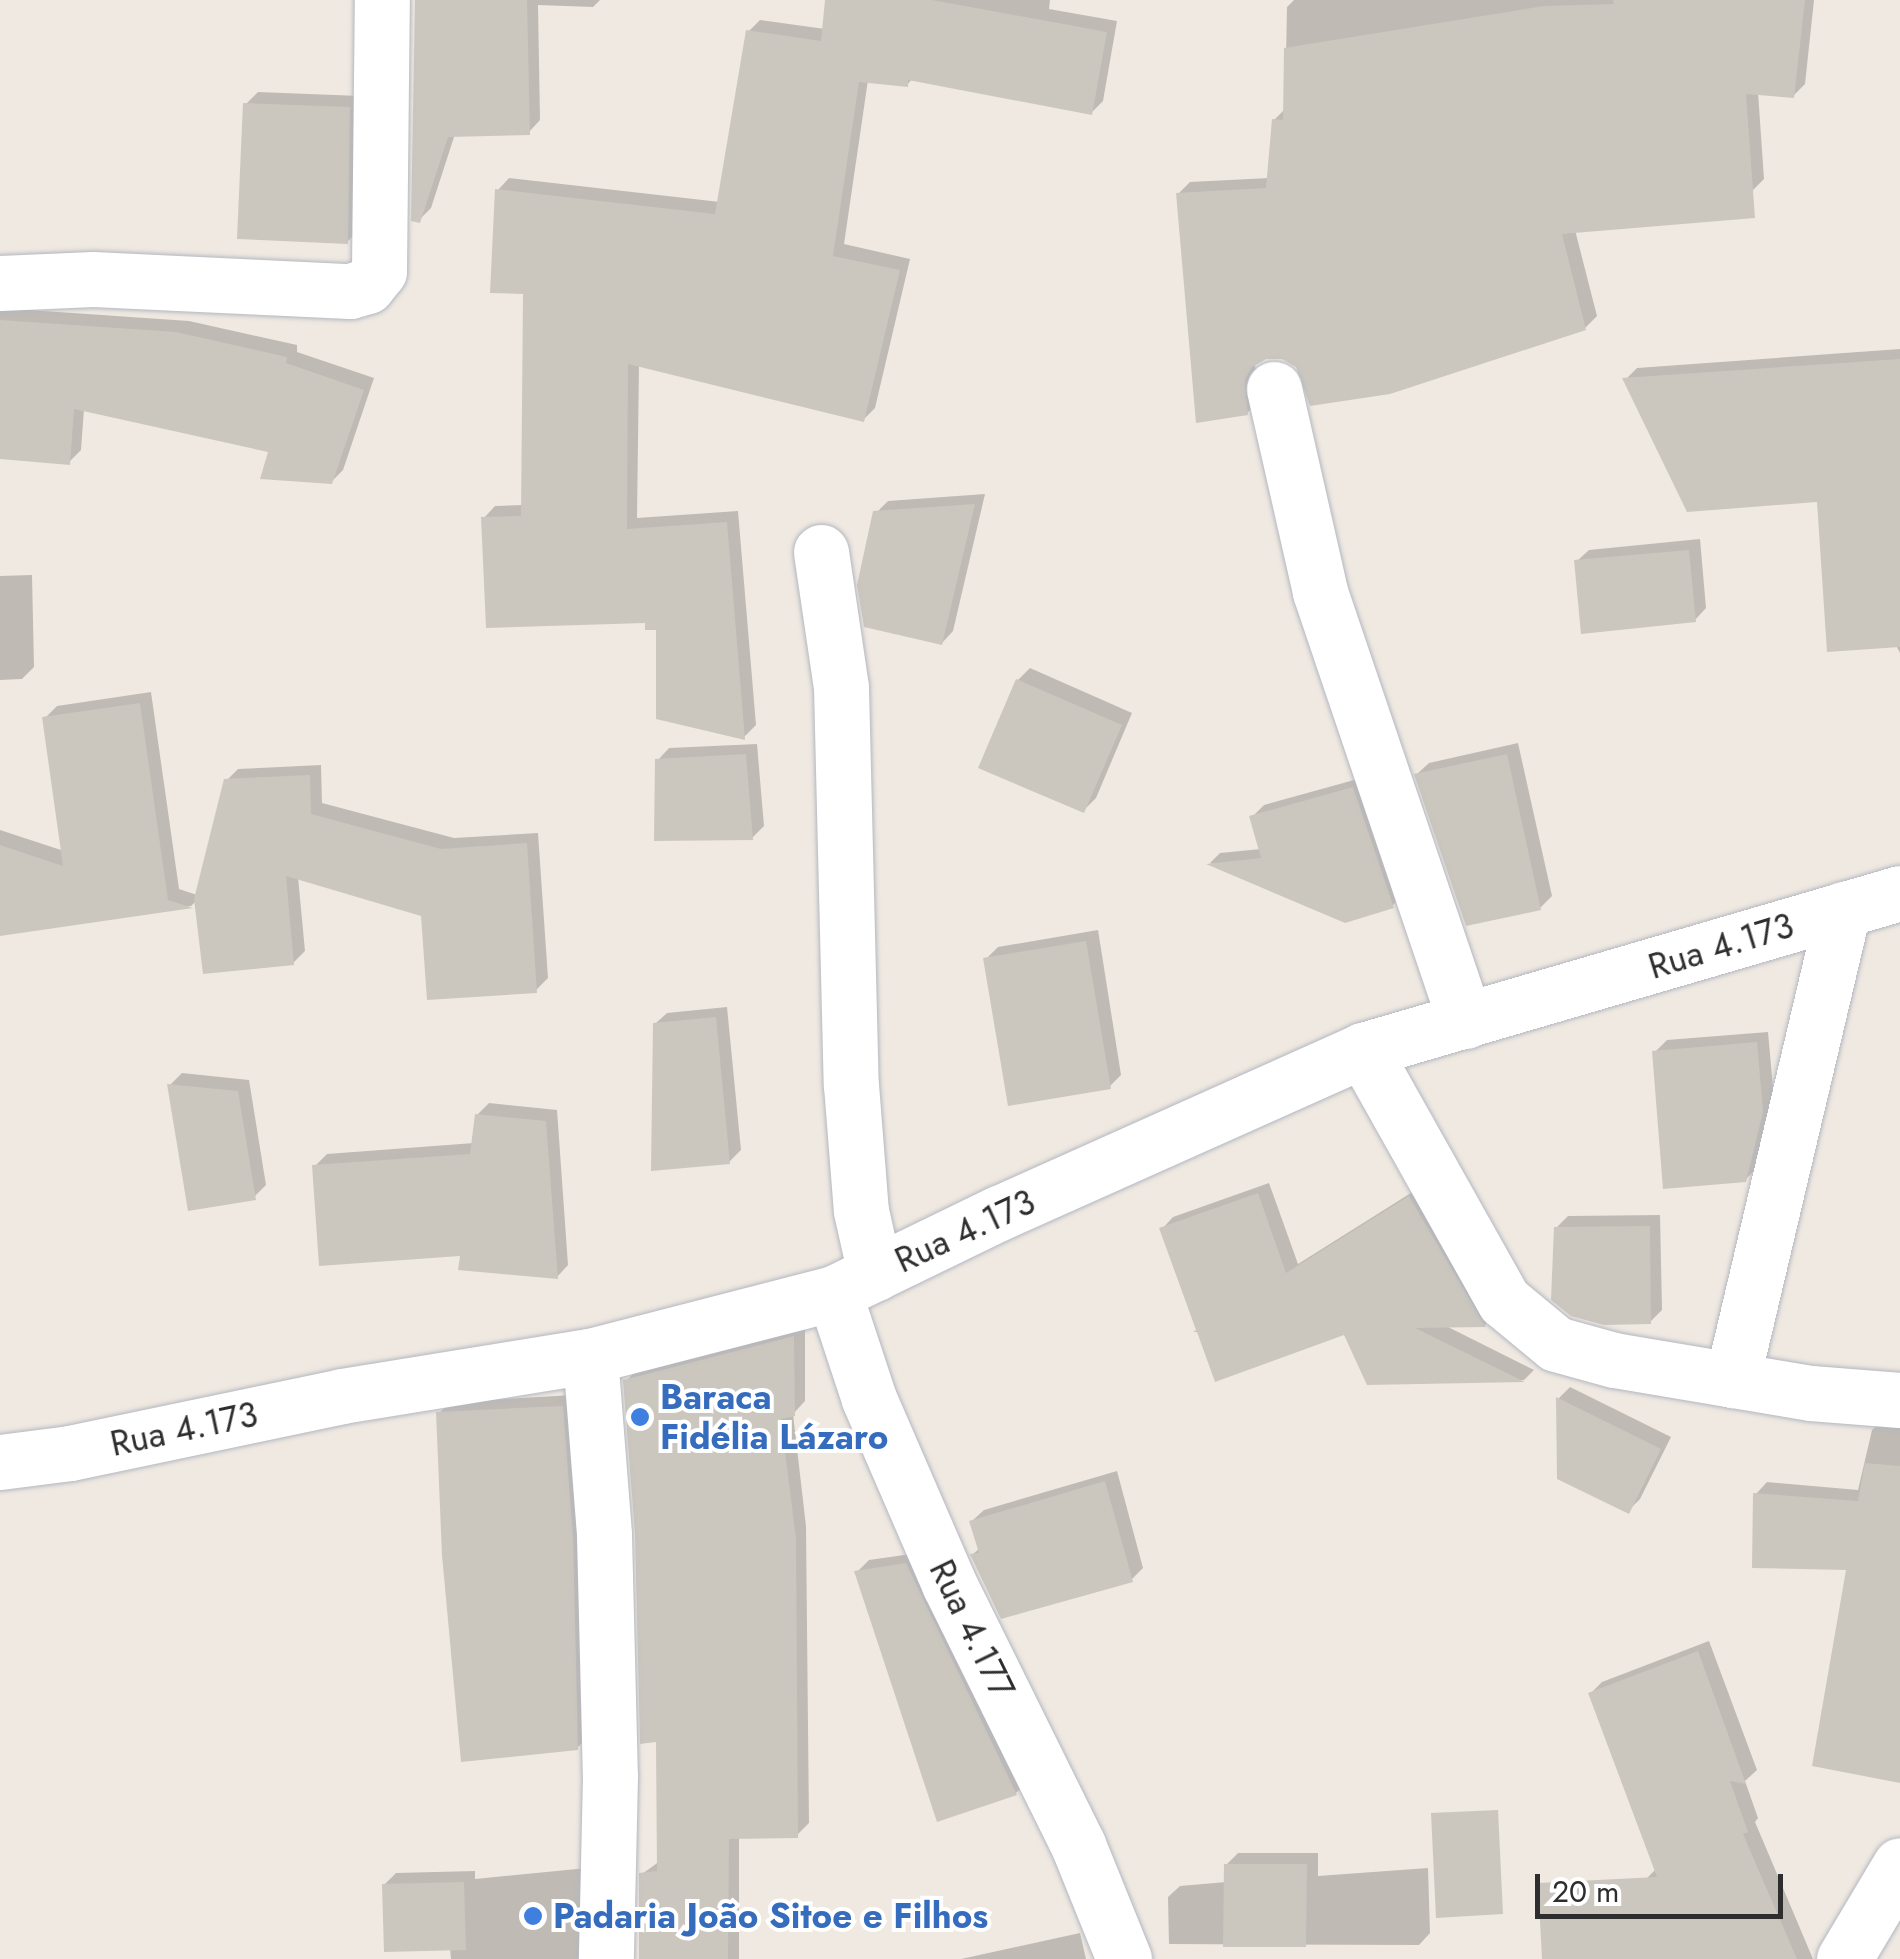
<!DOCTYPE html>
<html>
<head>
<meta charset="utf-8">
<style>
  body { margin:0 }
  #map { position:relative; width:1900px; height:1959px; overflow:hidden; background:#efe9e1; font-family:Jost,sans-serif }
  div>[style] { position:absolute }
  [style*='--x'] { left:calc(var(--x)*1px); top:calc(var(--y)*1px); width:calc(var(--w)*1px); rotate:calc(var(--a)*1deg) }
  .shadow>* { inset:0; background:#0003 }
  .building>* { inset:0; background:#cbc7bf }
  .roads { filter:drop-shadow(0 0 2px #b4b7c1) drop-shadow(0 0 2px #b4b7c1) }
  .street>* { height:55px; margin:-27.5px; padding:0 27.5px; transform-origin:27.5px; border-radius:27.5px; background:#fff }
  .dots>* { width:28px; height:28px; translate:-50% -50%; box-sizing:border-box; border:5px solid #fff; border-radius:50% }
  span { translate:-50% -50%; white-space:nowrap; text-align:center; line-height:1.15; -webkit-text-stroke:8px #fff; paint-order:stroke }
  .street-label { font-size:35px; color:#2e2e2e }
  .shop-label { font-size:35px; color:#366cbe; font-weight:700 }
  .left { translate:0 -50%; text-align:left }
  .scale { position:absolute; left:1535px; top:1874px; width:248px; height:45px; box-sizing:border-box; border:5px solid #2e2e2e; border-top:0; padding-left:12px; font-size:30px; line-height:35px; white-space:nowrap; color:#2e2e2e; -webkit-text-stroke:8px #fff; paint-order:stroke }
</style>
</head>
<body>
<div id="map">
  <div class="shadow">
    <div style="clip-path:polygon(418px 0,600px 0,593px 7px,538px 5px,540px 120px,529px 132px,455px 134px,431px 208px,419px 220px)"></div>
    <div style="clip-path:polygon(828px 0,1050px 0,1049px 9px,1117px 21px,1103px 101px,1091px 113px,913px 78px,907px 85px,868px 80px,844px 244px,910px 259px,875px 408px,863px 420px,639px 364px,637px 518px,738px 511px,756px 725px,744px 737px,659px 627px,484px 518px,495px 506px,524px 505px,525px 292px,498px 190px,509px 178px,720px 202px,748px 32px,760px 20px,825px 29px)"></div>
    <div style="clip-path:polygon(1294px 0,1814px 0,1805px 84px,1793px 96px,1758px 92px,1764px 179px,1752px 191px,1575px 230px,1597px 316px,1585px 328px,1298px 365px,1283px 356px,1266px 356px,1255px 365px,1259px 401px,1247px 413px,1178px 194px,1190px 182px,1269px 178px,1274px 120px,1285px 109px,1287px 7px)"></div>
    <div style="clip-path:polygon(258px 92px,360px 96px,359px 230px,347px 242px,246px 104px)"></div>
    <div style="clip-path:polygon(0 308px,189px 321px,297px 345px,297px 352px,374px 378px,343px 470px,331px 482px,271px 450px,84px 409px,81px 450px,69px 462px,0 457px)"></div>
    <div style="clip-path:polygon(1900px 349px,1900px 653px,1819px 500px,1626px 379px,1637px 368px)"></div>
    <div style="clip-path:polygon(985px 494px,953px 631px,942px 643px,876px 513px,888px 501px)"></div>
    <div style="clip-path:polygon(1700px 539px,1706px 608px,1695px 620px,1577px 561px,1589px 550px)"></div>
    <div style="clip-path:polygon(32px 575px,34px 667px,22px 679px,0 680px,0 576px)"></div>
    <div style="clip-path:polygon(1030px 668px,1132px 713px,1096px 798px,1084px 810px,1018px 680px)"></div>
    <div style="clip-path:polygon(151px 692px,179px 889px,197px 895px,226px 781px,238px 769px,321px 765px,322px 803px,454px 838px,538px 833px,548px 978px,536px 990px,423px 914px,298px 877px,305px 951px,293px 963px,196px 901px,191px 906px,0 934px,0 830px,64px 851px,45px 718px,57px 706px)"></div>
    <div style="clip-path:polygon(1518px 743px,1552px 896px,1540px 908px,1417px 774px,1429px 763px)"></div>
    <div style="clip-path:polygon(757px 744px,764px 826px,752px 838px,658px 760px,669px 748px)"></div>
    <div style="clip-path:polygon(1365px 777px,1404px 894px,1392px 906px,1345px 920px,1210px 863px,1220px 853px,1261px 849px,1252px 817px,1264px 805px)"></div>
    <div style="clip-path:polygon(1098px 930px,1121px 1075px,1109px 1087px,986px 959px,998px 947px)"></div>
    <div style="clip-path:polygon(727px 1007px,741px 1150px,729px 1162px,655px 1024px,667px 1013px)"></div>
    <div style="clip-path:polygon(1768px 1032px,1774px 1099px,1757px 1168px,1745px 1180px,1655px 1052px,1667px 1040px)"></div>
    <div style="clip-path:polygon(182px 1073px,249px 1080px,266px 1185px,254px 1197px,170px 1085px)"></div>
    <div style="clip-path:polygon(489px 1103px,557px 1110px,568px 1265px,557px 1277px,462px 1253px,315px 1166px,327px 1154px,474px 1143px,477px 1115px)"></div>
    <div style="clip-path:polygon(1269px 1183px,1298px 1264px,1422px 1186px,1497px 1313px,1485px 1325px,1444px 1325px,1534px 1370px,1524px 1380px,1369px 1382px,1345px 1332px,1162px 1229px,1173px 1217px)"></div>
    <div style="clip-path:polygon(1660px 1215px,1662px 1310px,1650px 1322px,1556px 1228px,1568px 1216px)"></div>
    <div style="clip-path:polygon(805px 1326px,805px 1401px,793px 1414px,806px 1526px,809px 1823px,797px 1835px,739px 1836px,739px 1959px,640px 1959px,642px 1874px,660px 1861px,659px 1739px,626px 1381px,638px 1369px)"></div>
    <div style="clip-path:polygon(1570px 1387px,1671px 1437px,1640px 1499px,1628px 1511px,1560px 1477px,1559px 1398px)"></div>
    <div style="clip-path:polygon(574px 1395px,589px 1736px,577px 1748px,439px 1413px,451px 1402px)"></div>
    <div style="clip-path:polygon(1884px 1418px,1900px 1418px,1900px 1780px,1849px 1567px,1756px 1494px,1767px 1482px,1858px 1490px,1872px 1430px)"></div>
    <div style="clip-path:polygon(1117px 1471px,1143px 1568px,1131px 1580px,973px 1554px,980px 1548px,972px 1521px,984px 1510px)"></div>
    <div style="clip-path:polygon(918px 1553px,1028px 1781px,1016px 1793px,939px 1819px,857px 1572px,869px 1560px)"></div>
    <div style="clip-path:polygon(1709px 1641px,1757px 1770px,1745px 1781px,1758px 1818px,1755px 1822px,1813px 1959px,1687px 1959px,1647px 1878px,1656px 1869px,1590px 1694px,1602px 1682px)"></div>
    <div style="clip-path:polygon(1238px 1853px,1318px 1853px,1318px 1876px,1428px 1868px,1430px 1933px,1419px 1945px,1169px 1944px,1168px 1897px,1180px 1886px,1226px 1882px,1226px 1865px)"></div>
    <div style="clip-path:polygon(587px 1868px,589px 1959px,451px 1959px,450px 1948px,384px 1885px,396px 1873px,475px 1871px,475px 1879px)"></div>
    <div style="clip-path:polygon(1080px 1933px,1086px 1959px,961px 1959px)"></div>
  </div>
  <div class="building">
    <div style="clip-path:polygon(415px 0,527px 0,530px 135px,448px 137px,420px 223px,411px 221px)"></div>
    <div style="clip-path:polygon(825px 0,932px 0,1107px 32px,1092px 115px,908px 80px,908px 87px,859px 82px,833px 256px,900px 270px,864px 422px,628px 364px,627px 529px,727px 522px,745px 740px,656px 719px,656px 630px,645px 630px,645px 623px,486px 628px,481px 517px,521px 516px,523px 294px,490px 293px,495px 189px,715px 214px,746px 30px,821px 41px)"></div>
    <div style="clip-path:polygon(1613px 0,1805px 0,1794px 98px,1746px 94px,1755px 218px,1562px 234px,1586px 330px,1390px 394px,1310px 406px,1296px 367px,1282px 359px,1266px 359px,1252px 367px,1245px 379px,1248px 415px,1196px 423px,1176px 193px,1266px 188px,1272px 119px,1283px 120px,1284px 48px,1544px 6px,1614px 4px)"></div>
    <div style="clip-path:polygon(243px 103px,350px 107px,348px 244px,237px 239px)"></div>
    <div style="clip-path:polygon(0 320px,176px 332px,287px 357px,286px 363px,364px 390px,332px 484px,260px 479px,268px 452px,74px 409px,70px 465px,0 459px)"></div>
    <div style="clip-path:polygon(1900px 359px,1900px 647px,1827px 652px,1817px 502px,1687px 512px,1622px 378px)"></div>
    <div style="clip-path:polygon(975px 504px,942px 645px,864px 627px,857px 585px,873px 511px)"></div>
    <div style="clip-path:polygon(1689px 550px,1696px 622px,1581px 634px,1574px 560px)"></div>
    <div style="clip-path:polygon(1016px 679px,1122px 725px,1084px 813px,978px 768px)"></div>
    <div style="clip-path:polygon(140px 703px,168px 900px,193px 908px,0 936px,0 845px,63px 866px,42px 717px)"></div>
    <div style="clip-path:polygon(746px 754px,753px 840px,654px 841px,655px 759px)"></div>
    <div style="clip-path:polygon(1507px 754px,1541px 910px,1466px 926px,1414px 774px)"></div>
    <div style="clip-path:polygon(310px 775px,311px 814px,441px 849px,527px 843px,537px 993px,427px 1000px,421px 916px,286px 876px,294px 965px,203px 974px,194px 899px,224px 779px)"></div>
    <div style="clip-path:polygon(1353px 787px,1394px 908px,1345px 923px,1206px 864px,1261px 858px,1249px 816px)"></div>
    <div style="clip-path:polygon(1086px 941px,1111px 1089px,1008px 1106px,983px 958px)"></div>
    <div style="clip-path:polygon(716px 1017px,730px 1164px,651px 1171px,653px 1023px)"></div>
    <div style="clip-path:polygon(1757px 1042px,1763px 1112px,1746px 1182px,1663px 1189px,1652px 1051px)"></div>
    <div style="clip-path:polygon(167px 1084px,238px 1091px,256px 1200px,188px 1211px)"></div>
    <div style="clip-path:polygon(475px 1114px,546px 1121px,558px 1279px,458px 1270px,460px 1256px,319px 1266px,312px 1165px,470px 1154px)"></div>
    <div style="clip-path:polygon(1258px 1193px,1286px 1273px,1409px 1196px,1486px 1327px,1415px 1328px,1525px 1382px,1367px 1385px,1344px 1335px,1215px 1382px,1197px 1332px,1193px 1332px,1196px 1330px,1159px 1228px)"></div>
    <div style="clip-path:polygon(1650px 1226px,1651px 1324px,1604px 1325px,1571px 1316px,1551px 1300px,1554px 1227px)"></div>
    <div style="clip-path:polygon(794px 1336px,795px 1416px,781px 1419px,796px 1539px,798px 1838px,729px 1839px,728px 1959px,639px 1959px,639px 1873px,657px 1871px,656px 1742px,640px 1744px,635px 1534px,623px 1380px)"></div>
    <div style="clip-path:polygon(1556px 1397px,1661px 1449px,1629px 1514px,1557px 1479px)"></div>
    <div style="clip-path:polygon(563px 1406px,573px 1537px,578px 1750px,461px 1762px,442px 1555px,436px 1412px)"></div>
    <div style="clip-path:polygon(1865px 1463px,1900px 1466px,1900px 1783px,1812px 1766px,1846px 1570px,1752px 1568px,1753px 1493px,1858px 1501px)"></div>
    <div style="clip-path:polygon(1105px 1481px,1133px 1582px,1001px 1619px,970px 1554px,979px 1553px,969px 1521px)"></div>
    <div style="clip-path:polygon(906px 1563px,1017px 1795px,937px 1822px,854px 1571px)"></div>
    <div style="clip-path:polygon(1698px 1651px,1746px 1784px,1730px 1781px,1748px 1832px,1743px 1834px,1797px 1959px,1542px 1959px,1538px 1883px,1657px 1877px,1588px 1693px)"></div>
    <div style="clip-path:polygon(1498px 1810px,1503px 1914px,1436px 1918px,1431px 1813px)"></div>
    <div style="clip-path:polygon(1224px 1864px,1307px 1864px,1306px 1947px,1223px 1947px)"></div>
    <div style="clip-path:polygon(464px 1882px,466px 1950px,384px 1952px,382px 1884px)"></div>
  </div>
  <div class="roads">
    <div class="street">
      <div style="--x:0;--y:283;--w:93;--a:-2.5"></div>
      <div style="--x:93;--y:279;--w:257;--a:2.7"></div>
      <div style="--x:350;--y:291;--w:18;--a:-16"></div>
      <div style="--x:367;--y:286;--w:19;--a:-51"></div>
      <div style="--x:379;--y:271;--w:271;--a:-89.4"></div>
      <div style="--x:1274;--y:389;--w:208;--a:77.2"></div>
      <div style="--x:1320;--y:592;--w:453;--a:71.3"></div>
      <div style="--x:821;--y:552;--w:136;--a:81.6"></div>
      <div style="--x:841;--y:687;--w:398;--a:88.6"></div>
      <div style="--x:851;--y:1085;--w:126;--a:85.5"></div>
      <div style="--x:861;--y:1211;--w:64;--a:77.3"></div>
      <div style="--x:1363;--y:1050;--w:288;--a:60.7"></div>
      <div style="--x:1504;--y:1301;--w:67;--a:39.6"></div>
      <div style="--x:1556;--y:1344;--w:60;--a:15.4"></div>
      <div style="--x:1614;--y:1360;--w:200;--a:9.5"></div>
      <div style="--x:1811;--y:1393;--w:89;--a:4.5"></div>
      <div style="--x:834;--y:1293;--w:112;--a:71.7"></div>
      <div style="--x:869;--y:1399;--w:202;--a:66.6"></div>
      <div style="--x:949;--y:1584;--w:291;--a:63.7"></div>
      <div style="--x:1078;--y:1845;--w:123;--a:68"></div>
      <div style="--x:590;--y:1356;--w:180;--a:85.5"></div>
      <div style="--x:604;--y:1535;--w:241;--a:88.6"></div>
      <div style="--x:610;--y:1776;--w:183;--a:91.3"></div>
      <div style="--x:1732;--y:1380;--w:484;--a:-76.7"></div>
      <div style="--x:0;--y:1462;--w:71;--a:-7.3"></div>
      <div style="--x:70;--y:1453;--w:278;--a:-11.8"></div>
      <div style="--x:342;--y:1396;--w:251;--a:-9.2"></div>
      <div style="--x:590;--y:1356;--w:252;--a:-14.5"></div>
      <div style="--x:834;--y:1293;--w:183;--a:-25.9"></div>
      <div style="--x:999;--y:1213;--w:399;--a:-24.1"></div>
      <div style="--x:1363;--y:1050;--w:559;--a:-16.3"></div>
      <div style="--x:1844;--y:1959;--w:109;--a:-59.2"></div>
    </div>
  </div>
  <div class="dots">
    <div style="left:640px;top:1417px;background:#3f7fe0"></div>
    <div style="left:533px;top:1916px;background:#3f7fe0"></div>
  </div>
  <div class="street-label">
    <span style="left:1721px;top:946px;rotate:-17deg">Rua 4.173</span>
    <span style="left:965px;top:1231px;rotate:-25deg">Rua 4.173</span>
    <span style="left:184px;top:1429px;rotate:-12deg">Rua 4.173</span>
    <span style="left:972px;top:1629px;rotate:64deg">Rua 4.177</span>
  </div>
  <div class="shop-label">
    <span class="left" style="left:660px;top:1417px">Baraca<br>Fidélia Lázaro</span>
    <span class="left" style="left:553px;top:1916px">Padaria João Sitoe e Filhos</span>
  </div>
  <div class="scale">20 m</div>
</div>
</body>
</html>
